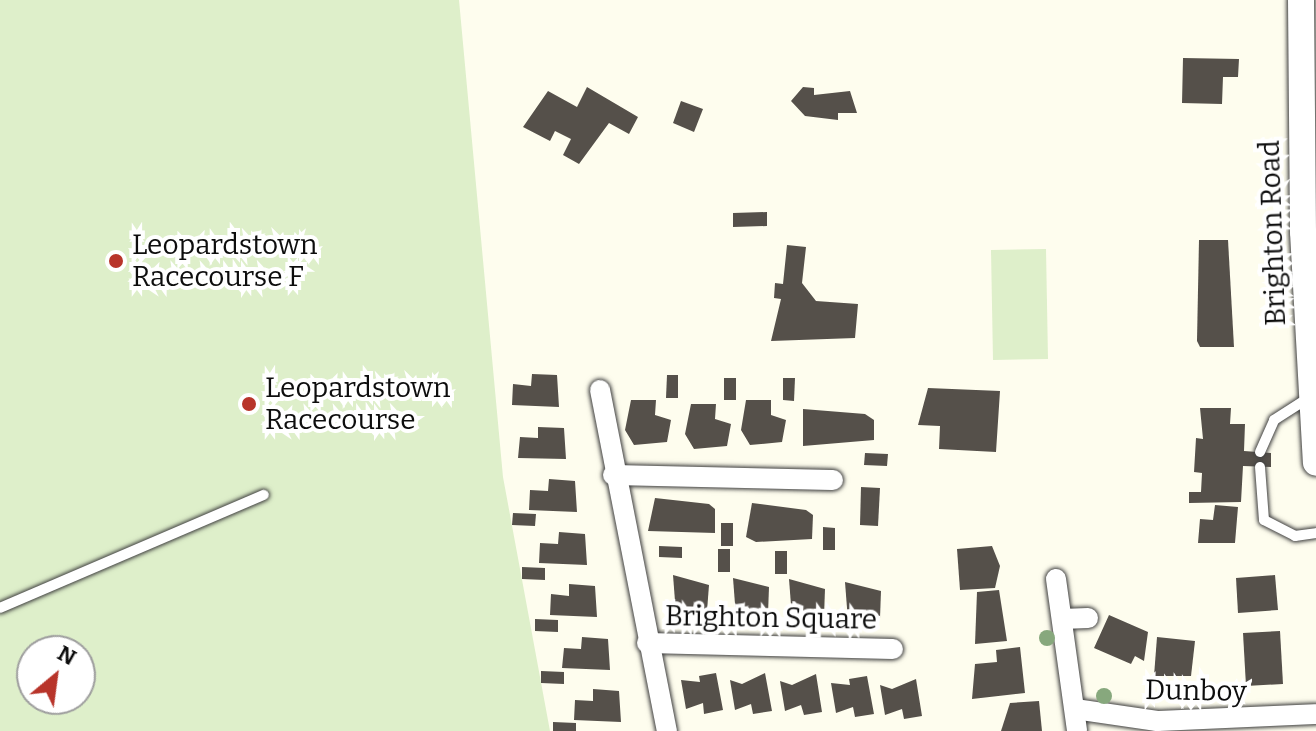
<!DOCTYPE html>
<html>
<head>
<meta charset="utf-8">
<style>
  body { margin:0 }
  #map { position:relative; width:1316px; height:731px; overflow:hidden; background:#fefdee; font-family:Bitter,serif }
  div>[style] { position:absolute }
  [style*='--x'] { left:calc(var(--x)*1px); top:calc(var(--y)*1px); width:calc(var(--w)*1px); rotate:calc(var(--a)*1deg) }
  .pitch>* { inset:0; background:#deefca }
  .building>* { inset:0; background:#55504a }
  .roads { filter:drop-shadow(0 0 2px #404040) drop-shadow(0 0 2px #404040) }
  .service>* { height:10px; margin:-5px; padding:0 5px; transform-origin:5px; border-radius:5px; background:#fff }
  .minor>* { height:20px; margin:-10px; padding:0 10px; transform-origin:10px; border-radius:10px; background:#fff }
  .tertiary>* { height:26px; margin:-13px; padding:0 13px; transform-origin:13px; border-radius:13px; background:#fff }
  .trees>* { width:16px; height:16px; margin:-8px; border-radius:50%; background:#87a87d }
  .dots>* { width:22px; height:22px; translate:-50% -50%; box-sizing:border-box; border:4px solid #fff; border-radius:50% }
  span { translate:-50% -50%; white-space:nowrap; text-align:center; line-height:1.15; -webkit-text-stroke:8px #fff; paint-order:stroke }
  .street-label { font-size:28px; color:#0d0d0d }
  .poi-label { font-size:28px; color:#0d0d0d }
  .left { translate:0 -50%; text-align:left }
  .north { position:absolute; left:16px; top:635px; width:80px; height:80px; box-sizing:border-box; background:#fff; border:2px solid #9e9e9e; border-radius:50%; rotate:29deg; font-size:22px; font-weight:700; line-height:32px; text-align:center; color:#0d0d0d }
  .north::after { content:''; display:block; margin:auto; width:28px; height:36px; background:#b8342a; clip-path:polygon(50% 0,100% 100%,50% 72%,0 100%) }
</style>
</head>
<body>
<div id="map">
  <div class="pitch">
    <div style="clip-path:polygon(evenodd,0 0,459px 0,503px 477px,550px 731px,0 731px,0 0,32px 651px,80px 651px,80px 699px,32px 699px,32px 651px)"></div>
    <div style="clip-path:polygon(1046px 249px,1048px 359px,993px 360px,991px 250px)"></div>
  </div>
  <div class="building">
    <div style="clip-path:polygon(1183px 58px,1239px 59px,1238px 77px,1223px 77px,1222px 104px,1182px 103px)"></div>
    <div style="clip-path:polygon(587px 87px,638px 117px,629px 134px,609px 123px,579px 164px,563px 155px,571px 139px,555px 131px,550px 141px,523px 127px,548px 91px,577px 107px)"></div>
    <div style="clip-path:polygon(803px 87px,814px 88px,814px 95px,850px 91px,857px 113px,838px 113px,838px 120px,805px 116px,791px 101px)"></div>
    <div style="clip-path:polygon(681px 101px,703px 109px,694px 132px,673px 123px)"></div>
    <div style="clip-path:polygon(767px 212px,767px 226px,733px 227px,733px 213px)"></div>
    <div style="clip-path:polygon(1199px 240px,1228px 240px,1234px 347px,1200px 347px,1197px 341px)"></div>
    <div style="clip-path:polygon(787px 245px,806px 247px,802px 283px,816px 301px,858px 304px,855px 338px,771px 341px,781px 299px,774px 298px,775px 283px,783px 284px)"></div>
    <div style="clip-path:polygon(532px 374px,557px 375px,559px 407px,512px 405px,513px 384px,531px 386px)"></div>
    <div style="clip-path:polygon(667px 375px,678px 375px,678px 398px,666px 398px)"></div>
    <div style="clip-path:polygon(724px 378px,736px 378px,736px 400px,724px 400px)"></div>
    <div style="clip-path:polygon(783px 378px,795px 378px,794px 401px,783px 400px)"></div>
    <div style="clip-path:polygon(928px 388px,1000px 391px,996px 452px,939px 449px,940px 426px,918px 425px)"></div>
    <div style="clip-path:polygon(631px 400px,656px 400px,655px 415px,671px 420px,667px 442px,634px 445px,625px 430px)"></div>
    <div style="clip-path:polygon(746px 400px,771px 400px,771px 415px,786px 420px,782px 442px,750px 445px,741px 430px)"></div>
    <div style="clip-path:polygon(691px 404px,716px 404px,715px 419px,731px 424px,727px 446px,694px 449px,685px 434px)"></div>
    <div style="clip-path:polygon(1200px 408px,1231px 408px,1230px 424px,1245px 424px,1244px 451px,1271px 453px,1271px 467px,1243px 466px,1241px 502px,1189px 503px,1189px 492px,1201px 492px,1202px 473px,1194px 472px,1196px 438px,1203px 439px)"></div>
    <div style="clip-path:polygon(803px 409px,865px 414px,874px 420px,874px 440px,803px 446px)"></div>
    <div style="clip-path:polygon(538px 427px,564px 428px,566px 459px,518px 458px,520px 437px,538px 438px)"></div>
    <div style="clip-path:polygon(865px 453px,888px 454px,887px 466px,864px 465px)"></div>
    <div style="clip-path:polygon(549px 479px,575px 481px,577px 512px,529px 510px,530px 490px,548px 491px)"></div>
    <div style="clip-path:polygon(861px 487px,880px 488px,878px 526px,860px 525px)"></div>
    <div style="clip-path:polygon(655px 498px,709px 504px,715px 509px,715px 533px,648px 531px)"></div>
    <div style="clip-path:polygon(752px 503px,806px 510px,813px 515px,812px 539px,756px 542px,746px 537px)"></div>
    <div style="clip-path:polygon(1215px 505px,1238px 507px,1235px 543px,1198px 543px,1200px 519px,1213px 520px)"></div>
    <div style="clip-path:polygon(513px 513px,536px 514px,535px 526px,512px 525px)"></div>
    <div style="clip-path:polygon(721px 523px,733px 523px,733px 546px,721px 546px)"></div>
    <div style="clip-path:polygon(823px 527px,835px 528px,835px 550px,823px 550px)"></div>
    <div style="clip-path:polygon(559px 532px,585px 534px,587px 565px,539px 563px,540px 543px,558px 544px)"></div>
    <div style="clip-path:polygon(659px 546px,682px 547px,682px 558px,659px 557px)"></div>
    <div style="clip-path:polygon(992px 546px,1000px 566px,995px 588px,960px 590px,957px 549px)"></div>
    <div style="clip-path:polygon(718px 549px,730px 549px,730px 572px,718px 572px)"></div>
    <div style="clip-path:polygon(775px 551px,787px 551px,787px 574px,775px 574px)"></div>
    <div style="clip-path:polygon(522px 567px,545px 568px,545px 580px,522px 579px)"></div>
    <div style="clip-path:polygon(673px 575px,709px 585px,707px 611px,676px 614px)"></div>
    <div style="clip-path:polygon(1275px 575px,1278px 610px,1238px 613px,1236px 578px)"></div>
    <div style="clip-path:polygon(733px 578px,769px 587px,768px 614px,736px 617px)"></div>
    <div style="clip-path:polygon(789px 579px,825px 589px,824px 616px,792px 618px)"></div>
    <div style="clip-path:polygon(845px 582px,881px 591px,880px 618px,848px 621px)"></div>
    <div style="clip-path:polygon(569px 584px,595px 586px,597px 617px,550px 615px,551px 594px,569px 596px)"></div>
    <div style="clip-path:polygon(999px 590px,1007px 641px,975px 644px,977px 592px)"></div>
    <div style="clip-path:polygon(1109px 615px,1148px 632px,1144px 661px,1135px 656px,1131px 664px,1094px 648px)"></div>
    <div style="clip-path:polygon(535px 619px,558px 620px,558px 632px,535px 631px)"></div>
    <div style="clip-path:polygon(1280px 631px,1283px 684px,1246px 686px,1243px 633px)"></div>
    <div style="clip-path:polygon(582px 637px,608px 639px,610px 670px,562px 668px,564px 648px,581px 649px)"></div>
    <div style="clip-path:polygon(1157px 637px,1195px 641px,1191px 676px,1154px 676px)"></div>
    <div style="clip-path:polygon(1020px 647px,1025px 693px,972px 699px,975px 664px,997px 662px,996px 650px)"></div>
    <div style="clip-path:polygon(541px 671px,564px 672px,564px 684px,541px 683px)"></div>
    <div style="clip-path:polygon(716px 673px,723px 710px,704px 714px,703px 703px,686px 709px,681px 680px,700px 682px,699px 676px)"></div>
    <div style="clip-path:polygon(765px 673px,772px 711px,753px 714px,751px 704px,735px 710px,730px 680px,742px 684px)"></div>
    <div style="clip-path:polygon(816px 674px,822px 712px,804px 715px,801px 705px,785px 711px,780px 681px,792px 685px)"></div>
    <div style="clip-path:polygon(867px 676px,874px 714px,855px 717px,853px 707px,836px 713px,831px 683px,850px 685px,849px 679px)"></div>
    <div style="clip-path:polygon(916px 679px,922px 716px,904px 719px,902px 709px,885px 715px,880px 685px,892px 689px)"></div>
    <div style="clip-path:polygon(593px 689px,619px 691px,621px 722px,574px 720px,575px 700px,593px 701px)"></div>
    <div style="clip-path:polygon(1039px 701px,1042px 731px,1001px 731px,1010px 703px)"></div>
    <div style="clip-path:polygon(553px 722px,576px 723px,576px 731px,553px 731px)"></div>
  </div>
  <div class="roads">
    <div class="service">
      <div style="--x:1260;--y:452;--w:35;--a:-66"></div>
      <div style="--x:1274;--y:420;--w:43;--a:-32.6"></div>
      <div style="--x:1260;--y:467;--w:53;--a:85.7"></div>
      <div style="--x:1264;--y:520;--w:35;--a:27"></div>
      <div style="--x:1295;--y:536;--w:21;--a:-8"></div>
      <div style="--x:0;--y:608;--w:287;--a:-23.2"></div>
    </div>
    <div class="minor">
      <div style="--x:600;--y:390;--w:348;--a:78.9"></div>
      <div style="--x:613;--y:475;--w:220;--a:1.3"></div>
      <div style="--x:1056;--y:579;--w:153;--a:82.1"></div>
      <div style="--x:1062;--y:619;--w:26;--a:-2"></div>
      <div style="--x:647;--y:643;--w:246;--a:1.4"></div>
      <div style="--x:1075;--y:709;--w:83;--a:8.3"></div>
      <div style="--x:1157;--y:721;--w:159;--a:-2.5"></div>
    </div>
    <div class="tertiary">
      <div style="--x:1301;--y:0;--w:232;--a:89.5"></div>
      <div style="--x:1303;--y:232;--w:231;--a:86.8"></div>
    </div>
  </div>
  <div class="trees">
    <div style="left:1047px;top:638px"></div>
    <div style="left:1104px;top:696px"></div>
  </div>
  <div class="dots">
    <div style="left:116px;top:261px;background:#b8342a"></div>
    <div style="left:249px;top:404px;background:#b8342a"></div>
  </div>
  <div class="street-label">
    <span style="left:1273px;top:233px;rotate:-92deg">Brighton Road</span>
    <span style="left:771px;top:618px;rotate:1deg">Brighton Square</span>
    <span style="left:1196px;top:691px;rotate:1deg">Dunboy</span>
  </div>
  <div class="poi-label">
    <span class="left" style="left:132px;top:261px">Leopardstown<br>Racecourse F</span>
    <span class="left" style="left:265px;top:404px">Leopardstown<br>Racecourse</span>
  </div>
  <div class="north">N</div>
</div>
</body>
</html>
